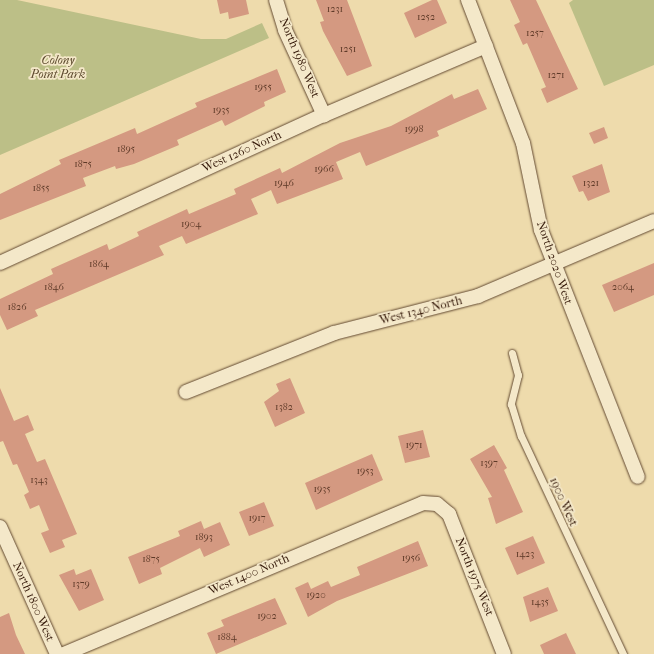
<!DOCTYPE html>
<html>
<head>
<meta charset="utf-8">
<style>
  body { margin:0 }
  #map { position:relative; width:654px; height:654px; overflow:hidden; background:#eedbac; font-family:"IM FELL French Canon",serif }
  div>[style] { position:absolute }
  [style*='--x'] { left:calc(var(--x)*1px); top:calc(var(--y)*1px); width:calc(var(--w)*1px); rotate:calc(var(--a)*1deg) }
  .green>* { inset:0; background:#bcbf87 }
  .building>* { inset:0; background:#d49981 }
  .roads { filter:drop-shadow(0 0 1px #634a32) drop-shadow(0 0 1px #634a32) }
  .lane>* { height:7px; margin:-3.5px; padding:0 3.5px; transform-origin:3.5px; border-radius:3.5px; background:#f4e8c9 }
  .street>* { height:14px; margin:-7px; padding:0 7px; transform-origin:7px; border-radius:7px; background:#f4e8c9 }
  span { translate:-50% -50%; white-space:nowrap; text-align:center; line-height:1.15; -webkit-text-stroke:3.5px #f4e8c9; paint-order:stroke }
  .number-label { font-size:10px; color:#5d3927 }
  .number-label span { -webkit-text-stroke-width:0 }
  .street-label { font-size:12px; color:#351909 }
  .park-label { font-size:12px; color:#5e4b2f; font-style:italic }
</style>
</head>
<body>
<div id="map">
  <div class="green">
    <div style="clip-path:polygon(0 0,17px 0,201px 39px,226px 39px,262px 23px,269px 38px,0 155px)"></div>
    <div style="clip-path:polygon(573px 0,654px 0,654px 65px,604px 86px,569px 3px)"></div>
  </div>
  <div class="building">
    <div style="clip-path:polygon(217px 0,246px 0,249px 14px,229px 19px,228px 12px,220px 14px)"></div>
    <div style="clip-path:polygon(316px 0,347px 0,372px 66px,347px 76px,323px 31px,320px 22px,324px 21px)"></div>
    <div style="clip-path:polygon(432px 0,437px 0,447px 23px,415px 38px,404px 13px)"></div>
    <div style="clip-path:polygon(510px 0,536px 0,578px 89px,547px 103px,541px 89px,546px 87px,527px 43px,523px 45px,514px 25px,520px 22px)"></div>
    <div style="clip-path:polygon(277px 69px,286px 92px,264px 102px,265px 106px,225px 126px,222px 120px,177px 140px,179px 145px,134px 164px,116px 169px,115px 166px,83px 178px,86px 186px,0 220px,0 194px,61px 164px,59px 160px,135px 128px,137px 134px,197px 107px,195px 103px)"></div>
    <div style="clip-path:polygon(478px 89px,487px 109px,437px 131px,439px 136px,366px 166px,360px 152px,336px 162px,343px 179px,277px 204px,271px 190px,251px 199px,258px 214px,186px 244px,182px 236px,159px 246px,164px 255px,35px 310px,38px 316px,7px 330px,0 315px,0 299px,53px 274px,51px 269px,107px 244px,109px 250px,139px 236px,137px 232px,187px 209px,189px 214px,236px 194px,234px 189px,280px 168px,282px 173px,340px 143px,391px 126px,452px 94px,454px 99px)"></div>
    <div style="clip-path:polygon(604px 127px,608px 138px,594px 144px,589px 133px)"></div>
    <div style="clip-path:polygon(602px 164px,610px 192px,588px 201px,583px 191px,579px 192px,572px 176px)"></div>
    <div style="clip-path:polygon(654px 263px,654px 295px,614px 312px,602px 285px)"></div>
    <div style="clip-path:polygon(290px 378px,305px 413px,275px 427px,264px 402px,279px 391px,276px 384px)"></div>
    <div style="clip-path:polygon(0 388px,14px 421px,28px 415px,34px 430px,25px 434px,37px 462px,45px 459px,77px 534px,62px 540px,65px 547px,50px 553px,41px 533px,49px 530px,39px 505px,30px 509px,24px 495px,29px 492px,17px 464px,13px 465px,3px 441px,0 442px)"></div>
    <div style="clip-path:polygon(423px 430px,430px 457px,405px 463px,398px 436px)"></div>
    <div style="clip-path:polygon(494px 445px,507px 468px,504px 470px,523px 512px,496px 524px,488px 498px,492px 497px,470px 459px)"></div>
    <div style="clip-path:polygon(372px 454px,383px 480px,316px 510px,305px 483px)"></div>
    <div style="clip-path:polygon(264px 502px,274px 526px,249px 536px,239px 512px)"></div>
    <div style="clip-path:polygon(201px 521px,204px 529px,220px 522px,230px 545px,204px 557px,200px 548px,160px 568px,162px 574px,139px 584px,128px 557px,180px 536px,178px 531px)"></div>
    <div style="clip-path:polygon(533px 536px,545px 563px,517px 575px,505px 548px)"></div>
    <div style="clip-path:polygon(418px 541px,428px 566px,337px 601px,308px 617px,295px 588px,308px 582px,311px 589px,328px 581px,331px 587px,360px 575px,357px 567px)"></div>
    <div style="clip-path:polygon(74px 569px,76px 575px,91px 569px,104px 600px,79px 611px,59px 575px)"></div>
    <div style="clip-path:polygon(548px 587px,558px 611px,530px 622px,523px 597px)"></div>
    <div style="clip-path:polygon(275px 598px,287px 624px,216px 654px,207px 633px,224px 626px,221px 620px)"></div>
    <div style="clip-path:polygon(9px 613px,16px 635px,25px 654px,0 654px,0 617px)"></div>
    <div style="clip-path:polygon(566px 633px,576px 654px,544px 654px,540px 645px)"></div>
  </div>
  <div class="roads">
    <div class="lane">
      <div style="--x:512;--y:353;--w:23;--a:75"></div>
      <div style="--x:518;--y:375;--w:30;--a:104"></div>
      <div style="--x:511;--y:404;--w:34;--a:73"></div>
      <div style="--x:521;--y:436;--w:241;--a:64.9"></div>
    </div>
    <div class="street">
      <div style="--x:276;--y:0;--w:31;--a:73"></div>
      <div style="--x:285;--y:30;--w:94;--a:65.4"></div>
      <div style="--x:468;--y:0;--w:153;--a:69"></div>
      <div style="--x:523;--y:143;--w:89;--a:78.3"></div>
      <div style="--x:541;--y:230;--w:265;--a:68.6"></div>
      <div style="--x:0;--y:263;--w:356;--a:-24.6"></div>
      <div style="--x:324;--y:115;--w:176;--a:-23.1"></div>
      <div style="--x:186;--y:392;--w:159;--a:-21.7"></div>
      <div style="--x:334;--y:333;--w:149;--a:-14.4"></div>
      <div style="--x:478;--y:296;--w:191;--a:-23.1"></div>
      <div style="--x:0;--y:527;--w:139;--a:65.8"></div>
      <div style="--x:64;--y:654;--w:389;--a:-22.8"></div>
      <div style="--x:423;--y:503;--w:14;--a:4"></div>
      <div style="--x:437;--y:504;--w:16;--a:40"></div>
      <div style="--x:449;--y:514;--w:150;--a:68.6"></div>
    </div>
  </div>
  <div class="number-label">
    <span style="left:335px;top:10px">1231</span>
    <span style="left:426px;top:18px">1252</span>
    <span style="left:535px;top:34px">1257</span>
    <span style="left:348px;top:50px">1251</span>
    <span style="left:556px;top:76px">1271</span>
    <span style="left:263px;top:88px">1955</span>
    <span style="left:221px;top:111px">1935</span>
    <span style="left:414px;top:130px">1998</span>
    <span style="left:126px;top:150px">1895</span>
    <span style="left:83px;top:165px">1875</span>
    <span style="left:324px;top:170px">1966</span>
    <span style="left:284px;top:184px">1946</span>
    <span style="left:591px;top:184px">1321</span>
    <span style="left:41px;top:189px">1855</span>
    <span style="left:191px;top:225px">1904</span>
    <span style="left:99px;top:265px">1864</span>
    <span style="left:54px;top:288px">1846</span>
    <span style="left:623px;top:288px">2064</span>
    <span style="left:17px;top:308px">1826</span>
    <span style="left:284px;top:408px">1382</span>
    <span style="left:414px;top:446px">1971</span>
    <span style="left:489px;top:464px">1397</span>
    <span style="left:365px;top:472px">1953</span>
    <span style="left:39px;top:481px">1343</span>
    <span style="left:322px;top:490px">1935</span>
    <span style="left:257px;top:519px">1917</span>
    <span style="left:204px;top:538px">1893</span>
    <span style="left:525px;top:555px">1423</span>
    <span style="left:411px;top:559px">1956</span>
    <span style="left:151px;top:560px">1875</span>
    <span style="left:81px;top:585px">1379</span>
    <span style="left:316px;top:596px">1920</span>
    <span style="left:540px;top:603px">1435</span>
    <span style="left:267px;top:617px">1902</span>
    <span style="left:227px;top:638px">1884</span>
  </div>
  <div class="street-label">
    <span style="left:299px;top:58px;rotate:67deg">North 1980 West</span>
    <span style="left:242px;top:152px;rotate:-24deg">West 1260 North</span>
    <span style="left:554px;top:263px;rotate:71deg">North 2020 West</span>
    <span style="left:421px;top:311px;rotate:-14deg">West 1340 North</span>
    <span style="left:563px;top:502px;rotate:66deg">1900 West</span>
    <span style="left:249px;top:575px;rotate:-23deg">West 1400 North</span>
    <span style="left:474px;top:577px;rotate:68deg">North 1975 West</span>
    <span style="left:33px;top:602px;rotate:66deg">North 1800 West</span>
  </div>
  <div class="park-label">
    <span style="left:58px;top:68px">Colony<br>Point Park</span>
  </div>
</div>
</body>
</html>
